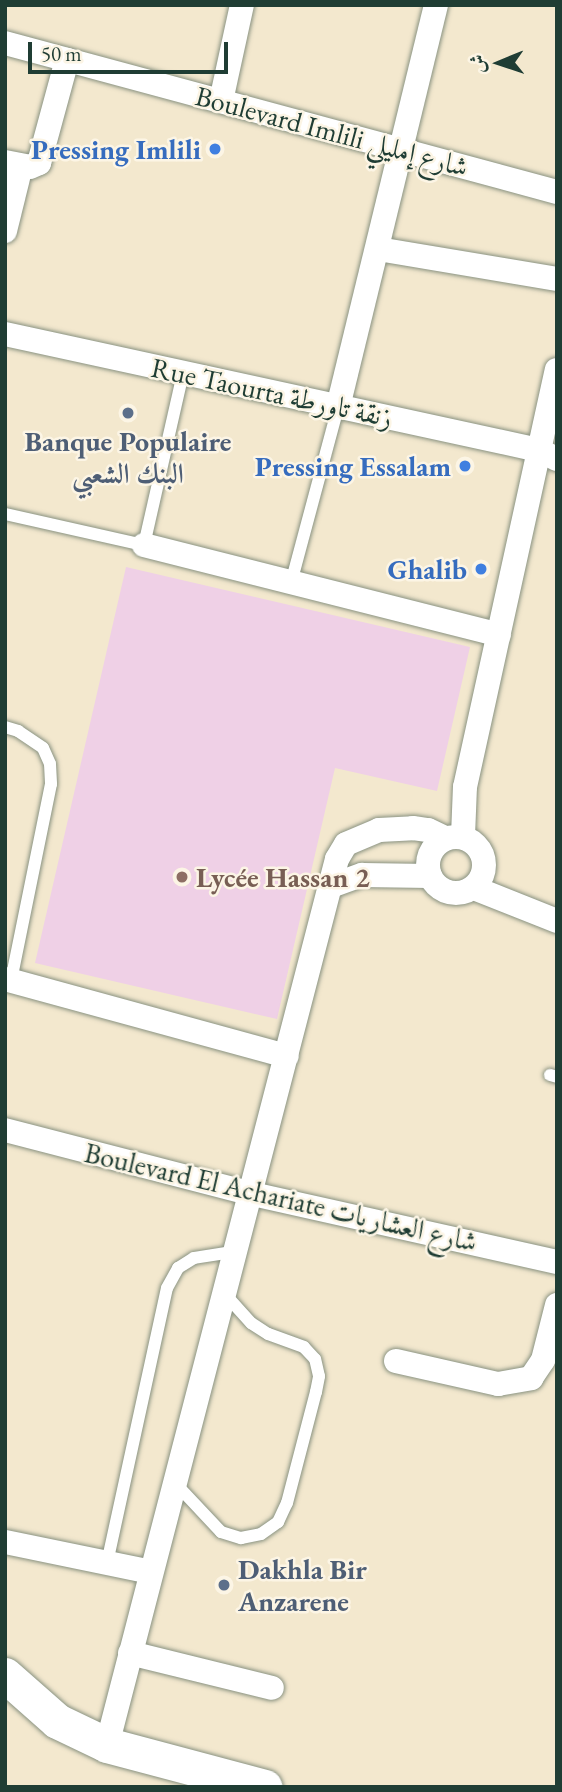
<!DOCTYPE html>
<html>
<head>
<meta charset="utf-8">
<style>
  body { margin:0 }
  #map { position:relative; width:562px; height:1792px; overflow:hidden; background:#f3e8ce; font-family:"EB Garamond",Amiri,serif }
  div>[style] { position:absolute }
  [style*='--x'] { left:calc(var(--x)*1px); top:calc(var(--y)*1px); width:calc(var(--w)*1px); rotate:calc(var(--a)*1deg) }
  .built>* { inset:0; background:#efd0e6 }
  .roads { filter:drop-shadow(0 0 2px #899281) drop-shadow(0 0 2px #899281) }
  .lane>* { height:12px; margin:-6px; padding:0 6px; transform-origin:6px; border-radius:6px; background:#fff }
  .street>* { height:24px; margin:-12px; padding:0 12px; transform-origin:12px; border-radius:12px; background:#fff }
  .street>.ring { margin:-12px; padding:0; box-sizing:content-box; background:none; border:24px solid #fff; border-radius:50% }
  .secondary>* { height:35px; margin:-17.5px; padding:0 17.5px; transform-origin:17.5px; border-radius:17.5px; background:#fff }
  .dots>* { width:19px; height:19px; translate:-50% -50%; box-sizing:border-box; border:4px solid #fcf5e5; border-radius:50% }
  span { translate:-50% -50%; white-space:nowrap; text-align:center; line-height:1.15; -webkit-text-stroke:5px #fcf5e5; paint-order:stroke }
  .street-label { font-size:28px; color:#1f3d34 }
  .shop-label { font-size:28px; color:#366cbe; font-weight:700 }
  .right { translate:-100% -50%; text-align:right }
  .service-label { font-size:28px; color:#4e5e75; font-weight:700 }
  .left { translate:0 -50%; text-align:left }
  .education-label { font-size:28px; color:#785e54; font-weight:700 }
  .frame { position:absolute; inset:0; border:7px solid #1f3d34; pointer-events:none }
  .north { position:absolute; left:464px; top:28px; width:70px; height:70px; -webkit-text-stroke:5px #fcf5e5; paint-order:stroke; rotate:268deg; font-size:19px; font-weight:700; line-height:28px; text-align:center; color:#1f3d34 }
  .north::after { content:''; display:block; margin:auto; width:24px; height:32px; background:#1f3d34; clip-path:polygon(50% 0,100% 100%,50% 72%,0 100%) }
  .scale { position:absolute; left:28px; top:42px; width:200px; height:32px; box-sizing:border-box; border:4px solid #1f3d34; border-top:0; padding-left:9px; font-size:21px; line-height:24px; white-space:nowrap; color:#1f3d34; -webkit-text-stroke:5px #fcf5e5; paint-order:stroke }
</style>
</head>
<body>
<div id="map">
  <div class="built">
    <div style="clip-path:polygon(126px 567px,470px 647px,437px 791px,335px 768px,277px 1019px,35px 963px)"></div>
  </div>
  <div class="roads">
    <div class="lane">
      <div style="--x:5;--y:514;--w:142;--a:12.6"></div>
      <div style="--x:144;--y:545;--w:176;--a:-77.2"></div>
      <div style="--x:291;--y:583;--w:182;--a:-75"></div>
      <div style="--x:5;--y:727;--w:14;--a:17"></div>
      <div style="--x:18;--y:731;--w:30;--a:34"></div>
      <div style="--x:43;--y:748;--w:17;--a:66"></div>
      <div style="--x:50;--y:764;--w:20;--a:87"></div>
      <div style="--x:51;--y:784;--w:201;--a:101.5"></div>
      <div style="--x:550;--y:1075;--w:7;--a:16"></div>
      <div style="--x:176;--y:1484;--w:66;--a:46.8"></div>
      <div style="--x:221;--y:1532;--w:21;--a:17"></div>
      <div style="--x:241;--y:1538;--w:20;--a:-11"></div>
      <div style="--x:261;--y:1534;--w:21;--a:-35"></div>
      <div style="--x:278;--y:1522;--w:21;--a:-65"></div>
      <div style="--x:287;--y:1503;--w:115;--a:-75.4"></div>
      <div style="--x:316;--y:1392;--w:16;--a:-79"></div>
      <div style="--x:319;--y:1376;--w:17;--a:-103"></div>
      <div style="--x:315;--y:1359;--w:16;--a:-133"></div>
      <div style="--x:304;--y:1347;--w:38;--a:-160"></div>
      <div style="--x:268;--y:1334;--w:20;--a:-147"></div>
      <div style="--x:251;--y:1323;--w:40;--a:-132"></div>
      <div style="--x:107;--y:1563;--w:281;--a:-77.7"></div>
      <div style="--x:167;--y:1288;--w:23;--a:-61"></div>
      <div style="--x:178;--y:1268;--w:19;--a:-32"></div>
      <div style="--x:194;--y:1258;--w:39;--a:-9"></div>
    </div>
    <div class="street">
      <div style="--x:5;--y:43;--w:572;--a:15.11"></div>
      <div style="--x:221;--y:101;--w:98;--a:-77.7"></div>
      <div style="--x:5;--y:162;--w:25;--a:11"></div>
      <div style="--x:30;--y:167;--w:10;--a:-24"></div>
      <div style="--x:39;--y:163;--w:107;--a:-74.8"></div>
      <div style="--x:5;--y:231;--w:67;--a:-76.2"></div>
      <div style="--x:378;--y:249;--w:181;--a:9.5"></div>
      <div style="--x:5;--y:334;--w:546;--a:12.26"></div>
      <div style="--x:539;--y:450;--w:20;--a:27"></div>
      <div style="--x:338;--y:407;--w:414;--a:-76.3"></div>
      <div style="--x:144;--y:545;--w:366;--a:14.2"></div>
      <div style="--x:463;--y:836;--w:49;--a:-87.7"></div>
      <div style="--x:465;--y:787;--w:427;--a:-77.6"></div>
      <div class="ring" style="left:428px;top:837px;width:32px;height:32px"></div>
      <div style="--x:331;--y:886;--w:33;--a:-20"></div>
      <div style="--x:362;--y:875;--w:68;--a:0.8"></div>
      <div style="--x:474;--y:888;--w:89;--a:21.7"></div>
      <div style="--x:5;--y:979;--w:292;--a:15.3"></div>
      <div style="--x:5;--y:1130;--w:251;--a:14.5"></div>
      <div style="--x:248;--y:1193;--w:317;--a:12.6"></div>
      <div style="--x:396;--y:1361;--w:105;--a:12.7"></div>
      <div style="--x:498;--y:1384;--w:34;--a:-10"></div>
      <div style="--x:531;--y:1378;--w:22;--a:-56"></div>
      <div style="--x:543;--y:1360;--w:57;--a:-75.7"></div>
      <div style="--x:5;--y:1542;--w:149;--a:11.6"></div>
      <div style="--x:130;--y:1653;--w:146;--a:13.8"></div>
      <div style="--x:107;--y:1745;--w:915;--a:-75.45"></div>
      <div style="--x:337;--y:859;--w:17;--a:-59"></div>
      <div style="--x:346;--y:844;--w:36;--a:-23"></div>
      <div style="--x:379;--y:830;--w:34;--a:-3"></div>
      <div style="--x:413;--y:828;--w:15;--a:8"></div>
      <div style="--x:428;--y:830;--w:19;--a:25"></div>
    </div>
    <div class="secondary">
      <div style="--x:5;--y:1675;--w:69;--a:41.5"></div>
      <div style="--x:57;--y:1721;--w:55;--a:25.6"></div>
      <div style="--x:107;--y:1745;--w:163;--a:14.9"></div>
    </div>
  </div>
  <div class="dots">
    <div style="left:215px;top:149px;background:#3f7fe0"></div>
    <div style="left:128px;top:413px;background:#5c6f8a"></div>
    <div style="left:465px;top:466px;background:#3f7fe0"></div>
    <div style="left:481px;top:569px;background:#3f7fe0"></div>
    <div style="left:182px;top:877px;background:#8d6e63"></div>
    <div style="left:224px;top:1585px;background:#5c6f8a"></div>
  </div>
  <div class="street-label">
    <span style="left:332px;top:131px;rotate:15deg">Boulevard Imlili شارع إمليلي</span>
    <span style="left:272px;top:392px;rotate:12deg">Rue Taourta زنقة تاورطة</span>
    <span style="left:281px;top:1197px;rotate:13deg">Boulevard El Achariate شارع العشاريات</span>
  </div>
  <div class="shop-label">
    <span class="right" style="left:201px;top:149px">Pressing Imlili</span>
    <span class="right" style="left:451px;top:466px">Pressing Essalam</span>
    <span class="right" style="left:467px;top:569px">Ghalib</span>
  </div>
  <div class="service-label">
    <span style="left:128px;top:457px">Banque Populaire<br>البنك الشعبي</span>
    <span class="left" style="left:238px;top:1585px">Dakhla Bir<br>Anzarene</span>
  </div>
  <div class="education-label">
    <span class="left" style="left:196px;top:877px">Lycée Hassan 2</span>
  </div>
  <div class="frame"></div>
  <div class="north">ش</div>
  <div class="scale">50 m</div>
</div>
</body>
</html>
